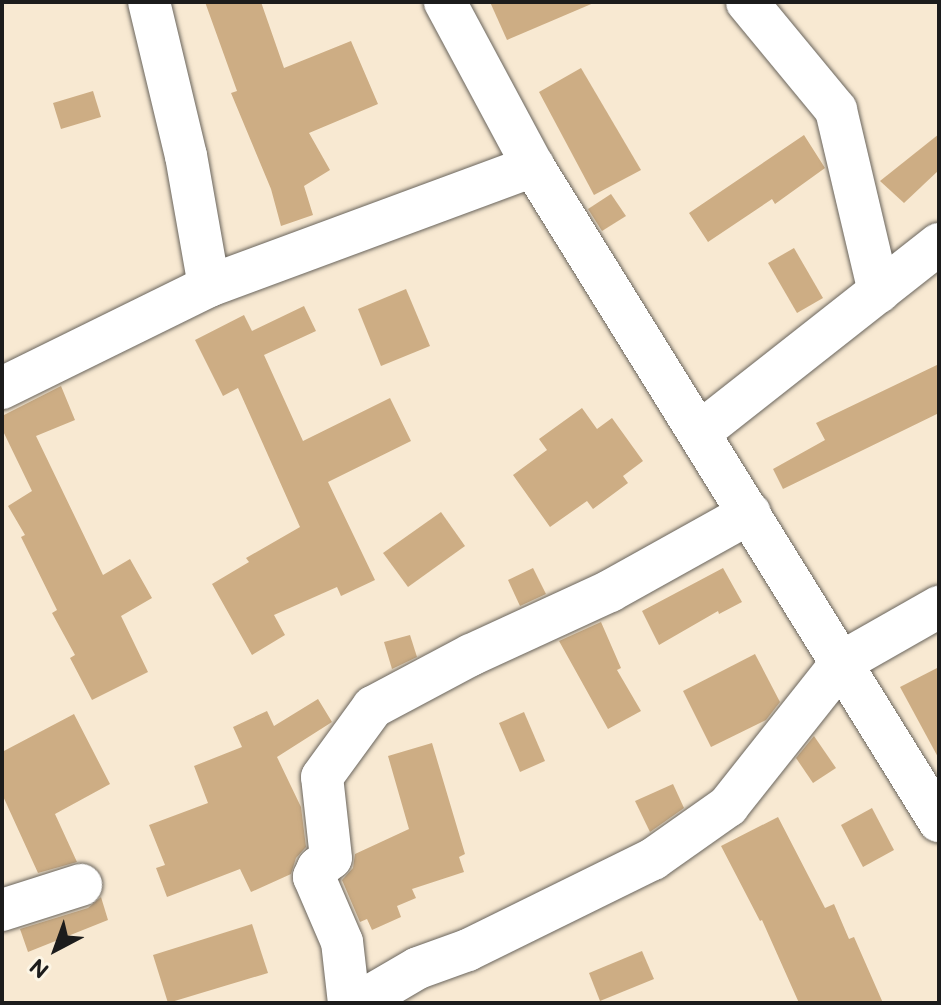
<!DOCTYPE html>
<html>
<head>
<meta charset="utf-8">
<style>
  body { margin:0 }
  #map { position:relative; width:941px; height:1005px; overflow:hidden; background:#f8e9d2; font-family:"Balsamiq Sans",sans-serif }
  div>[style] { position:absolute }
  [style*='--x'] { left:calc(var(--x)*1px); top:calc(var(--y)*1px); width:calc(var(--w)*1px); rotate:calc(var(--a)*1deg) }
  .building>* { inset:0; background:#cdad84 }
  .roads { filter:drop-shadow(0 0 2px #69645c) drop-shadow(0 0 2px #69645c) }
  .minor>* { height:42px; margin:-21px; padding:0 21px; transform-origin:21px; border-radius:21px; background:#fff }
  span { translate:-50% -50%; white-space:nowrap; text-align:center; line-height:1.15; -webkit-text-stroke:6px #fcf5e5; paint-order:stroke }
  .frame { position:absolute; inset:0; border:4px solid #1c1c1c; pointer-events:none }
  .north { position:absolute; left:16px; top:909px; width:80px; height:80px; -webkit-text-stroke:6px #fcf5e5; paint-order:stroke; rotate:221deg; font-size:22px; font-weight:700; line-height:32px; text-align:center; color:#1c1c1c }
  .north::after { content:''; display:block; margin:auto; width:28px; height:36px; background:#1c1c1c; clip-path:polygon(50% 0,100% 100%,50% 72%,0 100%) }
</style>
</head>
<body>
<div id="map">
  <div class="building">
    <div style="clip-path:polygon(205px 2px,261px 2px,284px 68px,351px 41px,378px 104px,309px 133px,330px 170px,304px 186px,313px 215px,281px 226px,271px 189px,231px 93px,237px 91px)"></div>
    <div style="clip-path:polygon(490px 2px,596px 2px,507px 40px)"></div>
    <div style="clip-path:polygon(581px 68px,641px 170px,594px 195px,539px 92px)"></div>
    <div style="clip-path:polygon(93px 91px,101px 117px,61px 129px,53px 103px)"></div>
    <div style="clip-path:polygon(939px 134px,939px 170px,904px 203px,880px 181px)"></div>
    <div style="clip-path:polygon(804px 135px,825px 168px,775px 204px,772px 199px,708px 242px,689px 213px)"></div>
    <div style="clip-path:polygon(611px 194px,626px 216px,602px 231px,588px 209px)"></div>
    <div style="clip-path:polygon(794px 248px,823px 298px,797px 313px,768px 263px)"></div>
    <div style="clip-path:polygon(406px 289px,430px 346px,381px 366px,358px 309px)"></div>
    <div style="clip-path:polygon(304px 306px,316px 331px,264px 355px,303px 441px,390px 398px,411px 441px,328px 482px,375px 580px,341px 596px,337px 587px,274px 615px,285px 635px,252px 655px,212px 584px,249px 562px,246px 558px,300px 527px,238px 388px,223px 396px,195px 340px,244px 315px,252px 331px)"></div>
    <div style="clip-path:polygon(939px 364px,939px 413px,783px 489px,773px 469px,825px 440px,816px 423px)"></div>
    <div style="clip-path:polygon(61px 386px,75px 420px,36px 436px,103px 575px,130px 559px,152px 598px,121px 616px,148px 672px,92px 700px,70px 658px,75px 655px,52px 613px,57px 610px,21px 537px,25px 535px,8px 506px,32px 491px,2px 429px,2px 416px)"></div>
    <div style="clip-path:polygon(582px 408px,597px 429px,612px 418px,643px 461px,623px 476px,628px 483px,593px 509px,587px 501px,550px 527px,513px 475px,547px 450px,539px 439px)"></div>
    <div style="clip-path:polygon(441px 512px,465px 546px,408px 587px,383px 553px)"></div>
    <div style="clip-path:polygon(533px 568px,546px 594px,520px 606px,508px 580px)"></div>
    <div style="clip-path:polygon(723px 568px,742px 602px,719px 614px,718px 611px,659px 645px,642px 611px)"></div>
    <div style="clip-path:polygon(601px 622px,621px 668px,617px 670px,641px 711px,608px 729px,559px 641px)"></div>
    <div style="clip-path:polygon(410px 635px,417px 657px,392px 669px,384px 642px)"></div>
    <div style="clip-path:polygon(755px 654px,780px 702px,766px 720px,711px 747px,683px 691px)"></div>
    <div style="clip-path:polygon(939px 667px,939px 759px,900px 687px)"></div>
    <div style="clip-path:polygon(318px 699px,332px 722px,277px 757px,301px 807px,306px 847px,296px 858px,291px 874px,251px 892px,240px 869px,167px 897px,156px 868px,165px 865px,149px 825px,208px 803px,194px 766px,242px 747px,233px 727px,267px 711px,274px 726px)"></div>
    <div style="clip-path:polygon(524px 712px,545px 761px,520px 772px,499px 723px)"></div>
    <div style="clip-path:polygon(74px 714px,110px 784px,55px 814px,77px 862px,38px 873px,2px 794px,2px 752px)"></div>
    <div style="clip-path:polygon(814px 736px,836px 768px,813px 783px,796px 758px)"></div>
    <div style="clip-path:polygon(432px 743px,465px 854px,459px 857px,464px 872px,412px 889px,416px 898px,397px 906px,401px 917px,372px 930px,367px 919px,360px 922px,342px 880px,353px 868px,355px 854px,409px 829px,388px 756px)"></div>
    <div style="clip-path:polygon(673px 784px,684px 808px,650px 832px,635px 801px)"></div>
    <div style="clip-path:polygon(872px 808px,894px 850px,863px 867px,841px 825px)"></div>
    <div style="clip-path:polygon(778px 817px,825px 908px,834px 904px,849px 939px,854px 937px,883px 1003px,799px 1003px,762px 920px,760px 921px,721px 846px)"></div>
    <div style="clip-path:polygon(101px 897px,108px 920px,28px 952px,20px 929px,88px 908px)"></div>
    <div style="clip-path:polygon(252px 924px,268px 973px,168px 1003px,153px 955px)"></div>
    <div style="clip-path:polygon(642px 951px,654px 979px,600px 1001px,589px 973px)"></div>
  </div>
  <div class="roads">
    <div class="minor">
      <div style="--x:445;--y:2;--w:186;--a:61.8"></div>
      <div style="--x:533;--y:166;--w:771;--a:58.21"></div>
      <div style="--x:747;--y:2;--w:140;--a:50.5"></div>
      <div style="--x:836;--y:110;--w:187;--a:76.7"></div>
      <div style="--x:209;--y:286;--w:346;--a:-20.3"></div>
      <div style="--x:2;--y:388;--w:231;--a:-26.2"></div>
      <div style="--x:209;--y:286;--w:132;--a:-100"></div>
      <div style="--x:186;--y:156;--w:158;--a:-103.5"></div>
      <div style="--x:700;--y:432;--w:304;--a:-38.2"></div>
      <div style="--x:2;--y:910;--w:83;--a:-17.6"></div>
      <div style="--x:349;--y:1003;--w:61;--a:-96.5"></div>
      <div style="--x:342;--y:942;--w:71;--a:-113.3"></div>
      <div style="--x:314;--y:877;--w:10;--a:-66"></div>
      <div style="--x:318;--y:868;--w:16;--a:-38"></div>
      <div style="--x:331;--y:858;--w:81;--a:-96.3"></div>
      <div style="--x:322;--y:777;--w:87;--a:-53.9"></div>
      <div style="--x:373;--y:707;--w:111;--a:-28"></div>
      <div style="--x:471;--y:655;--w:153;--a:-24.7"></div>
      <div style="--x:610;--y:591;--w:160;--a:-29.1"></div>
      <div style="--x:358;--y:1003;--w:69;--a:-30.3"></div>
      <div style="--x:418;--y:968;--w:53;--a:-19.8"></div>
      <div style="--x:468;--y:950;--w:206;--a:-26.2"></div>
      <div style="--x:653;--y:859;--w:92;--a:-35.2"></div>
      <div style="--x:728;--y:806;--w:184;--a:-51.6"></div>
      <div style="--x:842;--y:662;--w:112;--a:-29.6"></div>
    </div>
  </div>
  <div class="frame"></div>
  <div class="north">N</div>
</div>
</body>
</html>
